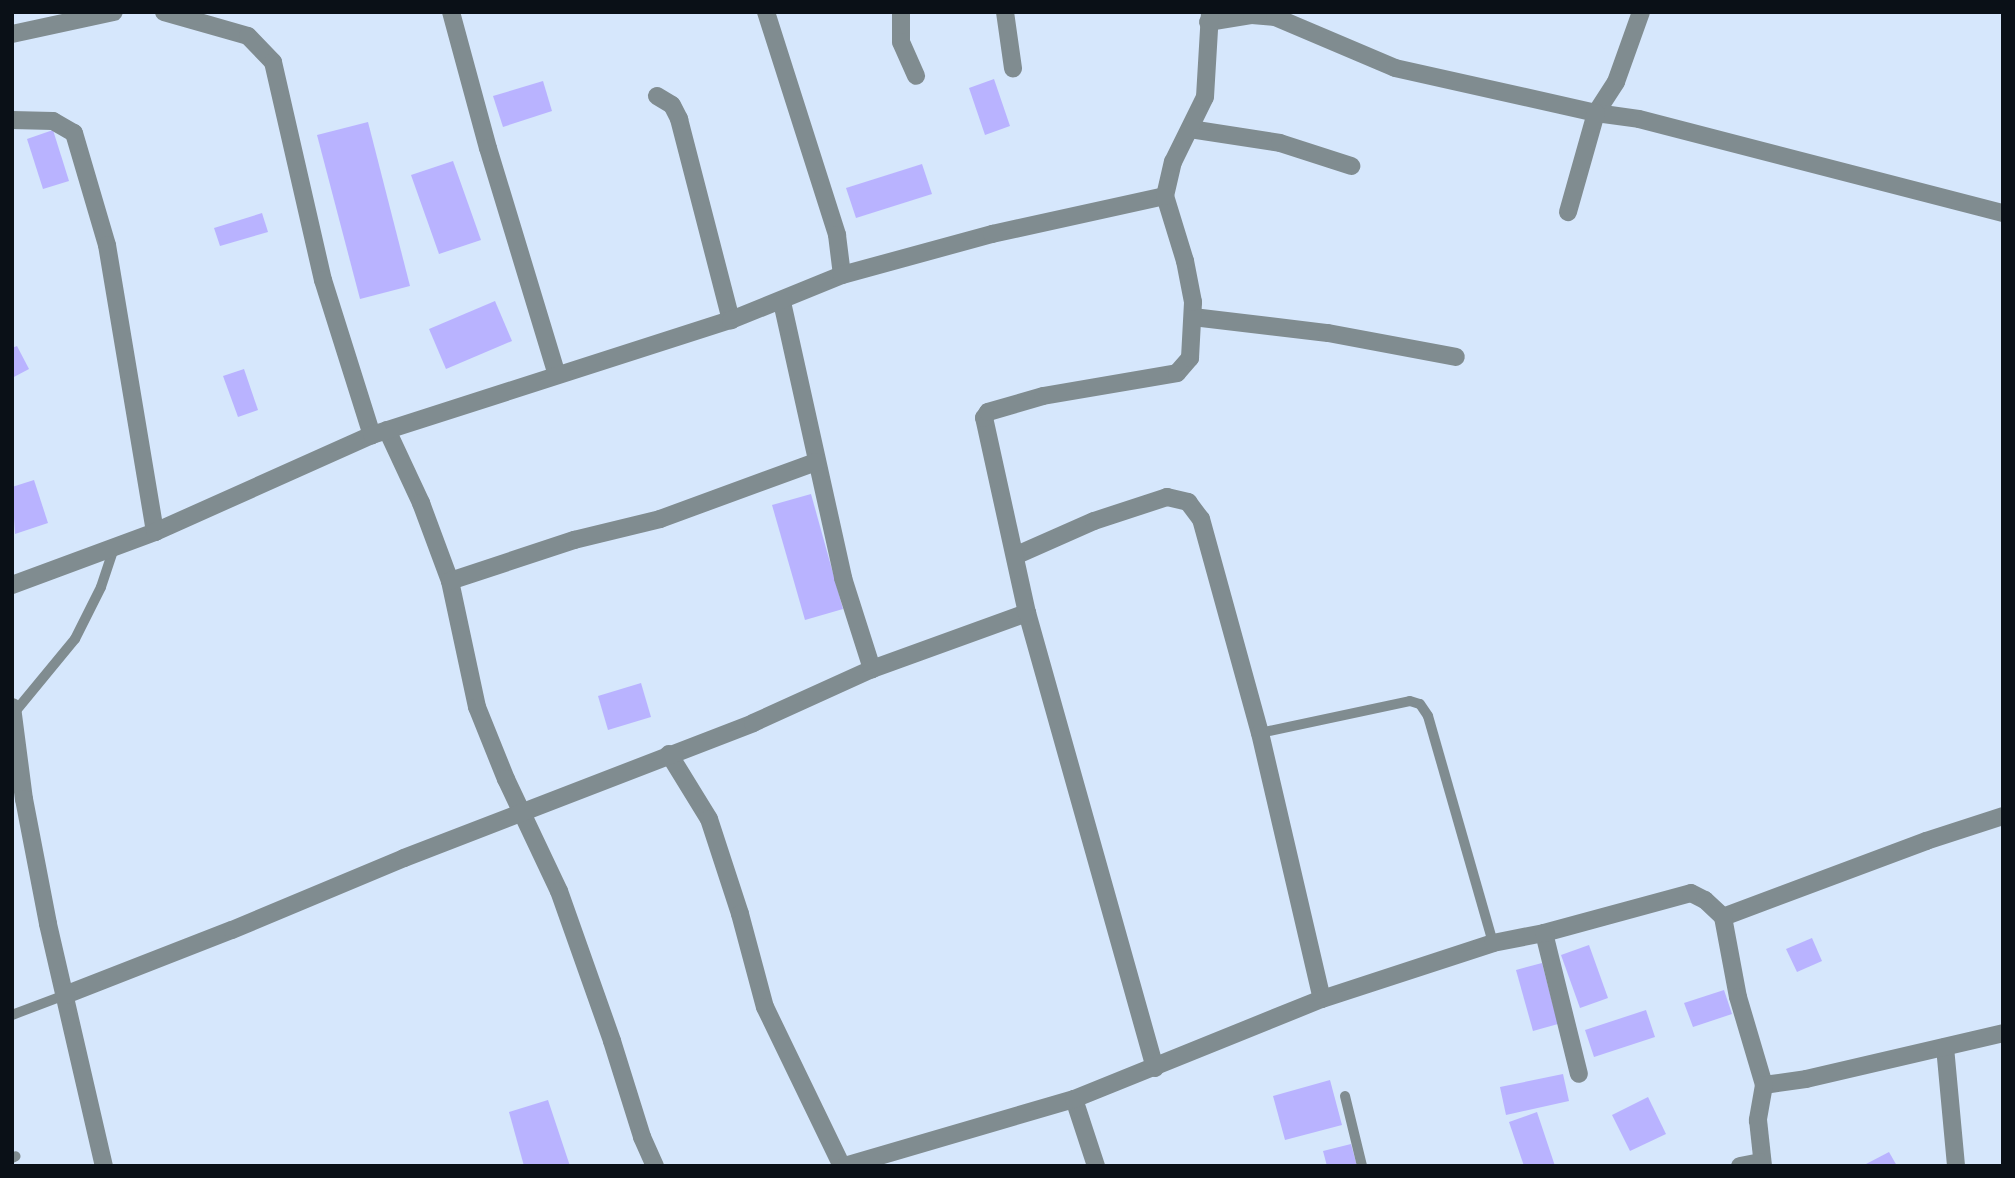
<!DOCTYPE html>
<html>
<head>
<meta charset="utf-8">
<style>
  body { margin:0 }
  #map { position:relative; width:2015px; height:1178px; overflow:hidden; background:#d6e7fc; font-family:Montserrat,sans-serif }
  div>[style] { position:absolute }
  [style*='--x'] { left:calc(var(--x)*1px); top:calc(var(--y)*1px); width:calc(var(--w)*1px); rotate:calc(var(--a)*1deg) }
  .building>* { inset:0; background:#b9b3ff }
  .lane>* { height:10px; margin:-5px; padding:0 5px; transform-origin:5px; border-radius:5px; background:#808c90 }
  .street>* { height:18px; margin:-9px; padding:0 9px; transform-origin:9px; border-radius:9px; background:#808c90 }
  span { translate:-50% -50%; white-space:nowrap; text-align:center; line-height:1.15; -webkit-text-stroke:5px #fff; paint-order:stroke }
  .frame { position:absolute; inset:0; border:14px solid #0a1017; pointer-events:none }
</style>
</head>
<body>
<div id="map">
  <div class="building">
    <div style="clip-path:polygon(994px 79px,1010px 126px,985px 135px,969px 88px)"></div>
    <div style="clip-path:polygon(543px 81px,552px 111px,503px 127px,493px 96px)"></div>
    <div style="clip-path:polygon(368px 122px,410px 286px,360px 299px,317px 135px)"></div>
    <div style="clip-path:polygon(53px 130px,69px 181px,43px 189px,27px 139px)"></div>
    <div style="clip-path:polygon(453px 161px,481px 240px,439px 254px,411px 175px)"></div>
    <div style="clip-path:polygon(922px 164px,932px 194px,856px 218px,846px 188px)"></div>
    <div style="clip-path:polygon(262px 213px,268px 232px,220px 246px,214px 228px)"></div>
    <div style="clip-path:polygon(495px 301px,512px 341px,446px 369px,429px 329px)"></div>
    <div style="clip-path:polygon(17px 346px,29px 369px,12px 378px,12px 348px)"></div>
    <div style="clip-path:polygon(244px 369px,258px 410px,238px 417px,223px 376px)"></div>
    <div style="clip-path:polygon(34px 480px,48px 523px,15px 534px,12px 487px)"></div>
    <div style="clip-path:polygon(811px 494px,843px 609px,805px 620px,772px 505px)"></div>
    <div style="clip-path:polygon(641px 683px,651px 717px,608px 730px,598px 696px)"></div>
    <div style="clip-path:polygon(1812px 938px,1822px 961px,1797px 972px,1786px 949px)"></div>
    <div style="clip-path:polygon(1589px 945px,1608px 998px,1580px 1008px,1561px 955px)"></div>
    <div style="clip-path:polygon(1542px 963px,1558px 1024px,1533px 1031px,1516px 970px)"></div>
    <div style="clip-path:polygon(1724px 990px,1732px 1014px,1693px 1027px,1684px 1003px)"></div>
    <div style="clip-path:polygon(1646px 1010px,1655px 1037px,1594px 1057px,1585px 1030px)"></div>
    <div style="clip-path:polygon(1563px 1074px,1569px 1101px,1506px 1115px,1500px 1087px)"></div>
    <div style="clip-path:polygon(1330px 1080px,1342px 1125px,1285px 1140px,1273px 1096px)"></div>
    <div style="clip-path:polygon(1648px 1097px,1666px 1134px,1630px 1151px,1612px 1115px)"></div>
    <div style="clip-path:polygon(548px 1100px,570px 1166px,524px 1166px,509px 1112px)"></div>
    <div style="clip-path:polygon(1537px 1112px,1555px 1166px,1524px 1166px,1509px 1122px)"></div>
    <div style="clip-path:polygon(1351px 1144px,1357px 1166px,1327px 1166px,1323px 1151px)"></div>
    <div style="clip-path:polygon(1889px 1152px,1897px 1166px,1867px 1166px,1866px 1164px)"></div>
  </div>
  <div class="lane">
    <div style="--x:14;--y:713;--w:96;--a:-50.5"></div>
    <div style="--x:75;--y:639;--w:58;--a:-63.4"></div>
    <div style="--x:101;--y:587;--w:41;--a:-71.6"></div>
    <div style="--x:1260;--y:733;--w:153;--a:-12"></div>
    <div style="--x:1410;--y:701;--w:10;--a:17"></div>
    <div style="--x:1420;--y:704;--w:14;--a:56"></div>
    <div style="--x:1428;--y:716;--w:236;--a:74"></div>
    <div style="--x:12;--y:1015;--w:57;--a:-20.7"></div>
    <div style="--x:1345;--y:1096;--w:72;--a:76.3"></div>
    <div style="--x:12;--y:1158;--w:4;--a:-27"></div>
  </div>
  <div class="street">
    <div style="--x:164;--y:12;--w:87;--a:15.9"></div>
    <div style="--x:248;--y:36;--w:36;--a:46"></div>
    <div style="--x:273;--y:62;--w:224;--a:77.1"></div>
    <div style="--x:323;--y:280;--w:163;--a:72.5"></div>
    <div style="--x:451;--y:12;--w:141;--a:74.8"></div>
    <div style="--x:488;--y:148;--w:237;--a:73.1"></div>
    <div style="--x:766;--y:12;--w:234;--a:72.3"></div>
    <div style="--x:837;--y:235;--w:40;--a:82.9"></div>
    <div style="--x:901;--y:12;--w:30;--a:90"></div>
    <div style="--x:901;--y:42;--w:37;--a:66"></div>
    <div style="--x:1005;--y:12;--w:57;--a:81.9"></div>
    <div style="--x:1641;--y:12;--w:74;--a:109.7"></div>
    <div style="--x:1616;--y:82;--w:37;--a:123"></div>
    <div style="--x:1596;--y:113;--w:43;--a:7.9"></div>
    <div style="--x:1639;--y:119;--w:376;--a:14.5"></div>
    <div style="--x:1208;--y:22;--w:45;--a:-9"></div>
    <div style="--x:1252;--y:15;--w:23;--a:5"></div>
    <div style="--x:1275;--y:17;--w:130;--a:23"></div>
    <div style="--x:1395;--y:68;--w:206;--a:12.6"></div>
    <div style="--x:1596;--y:113;--w:103;--a:105.8"></div>
    <div style="--x:12;--y:34;--w:104;--a:-12.2"></div>
    <div style="--x:657;--y:96;--w:17;--a:31"></div>
    <div style="--x:672;--y:105;--w:16;--a:63"></div>
    <div style="--x:679;--y:119;--w:208;--a:75.5"></div>
    <div style="--x:12;--y:120;--w:41;--a:1.4"></div>
    <div style="--x:53;--y:121;--w:24;--a:30"></div>
    <div style="--x:74;--y:133;--w:117;--a:73.6"></div>
    <div style="--x:107;--y:245;--w:291;--a:80.5"></div>
    <div style="--x:1190;--y:129;--w:91;--a:8.8"></div>
    <div style="--x:1280;--y:143;--w:75;--a:17.9"></div>
    <div style="--x:782;--y:302;--w:283;--a:77.5"></div>
    <div style="--x:843;--y:578;--w:96;--a:72.3"></div>
    <div style="--x:1193;--y:317;--w:136;--a:6.8"></div>
    <div style="--x:1328;--y:333;--w:130;--a:10.6"></div>
    <div style="--x:387;--y:430;--w:81;--a:65"></div>
    <div style="--x:421;--y:503;--w:83;--a:69.6"></div>
    <div style="--x:450;--y:581;--w:129;--a:77.9"></div>
    <div style="--x:477;--y:707;--w:78;--a:68.1"></div>
    <div style="--x:506;--y:779;--w:124;--a:64.7"></div>
    <div style="--x:559;--y:891;--w:159;--a:70.5"></div>
    <div style="--x:612;--y:1041;--w:101;--a:72.6"></div>
    <div style="--x:642;--y:1137;--w:32;--a:66"></div>
    <div style="--x:1017;--y:555;--w:84;--a:-23.8"></div>
    <div style="--x:1094;--y:521;--w:77;--a:-18.2"></div>
    <div style="--x:1167;--y:497;--w:22;--a:13"></div>
    <div style="--x:1188;--y:502;--w:21;--a:53"></div>
    <div style="--x:1201;--y:519;--w:222;--a:74.6"></div>
    <div style="--x:1260;--y:733;--w:273;--a:76.9"></div>
    <div style="--x:450;--y:581;--w:131;--a:-18.3"></div>
    <div style="--x:574;--y:540;--w:89;--a:-13.7"></div>
    <div style="--x:660;--y:519;--w:166;--a:-20.1"></div>
    <div style="--x:12;--y:585;--w:153;--a:-20.3"></div>
    <div style="--x:155;--y:532;--w:238;--a:-24.1"></div>
    <div style="--x:372;--y:435;--w:377;--a:-17.8"></div>
    <div style="--x:731;--y:320;--w:120;--a:-22.1"></div>
    <div style="--x:842;--y:275;--w:156;--a:-15.3"></div>
    <div style="--x:992;--y:234;--w:177;--a:-12.4"></div>
    <div style="--x:12;--y:707;--w:93;--a:82.6"></div>
    <div style="--x:24;--y:799;--w:127;--a:79.1"></div>
    <div style="--x:48;--y:924;--w:248;--a:77"></div>
    <div style="--x:669;--y:754;--w:76;--a:58.4"></div>
    <div style="--x:709;--y:819;--w:100;--a:71.9"></div>
    <div style="--x:740;--y:914;--w:96;--a:75"></div>
    <div style="--x:765;--y:1007;--w:177;--a:64.2"></div>
    <div style="--x:1723;--y:917;--w:217;--a:-20.5"></div>
    <div style="--x:1926;--y:841;--w:81;--a:-18"></div>
    <div style="--x:1544;--y:933;--w:145;--a:76.1"></div>
    <div style="--x:65;--y:995;--w:179;--a:-21.3"></div>
    <div style="--x:232;--y:930;--w:186;--a:-22.7"></div>
    <div style="--x:404;--y:858;--w:374;--a:-21.1"></div>
    <div style="--x:753;--y:723;--w:131;--a:-24.4"></div>
    <div style="--x:872;--y:669;--w:165;--a:-19.9"></div>
    <div style="--x:1945;--y:1047;--w:120;--a:84.7"></div>
    <div style="--x:1155;--y:1068;--w:473;--a:-105.7"></div>
    <div style="--x:1027;--y:613;--w:200;--a:-102.4"></div>
    <div style="--x:984;--y:418;--w:7;--a:-56"></div>
    <div style="--x:988;--y:412;--w:57;--a:-16.2"></div>
    <div style="--x:1043;--y:396;--w:136;--a:-9.7"></div>
    <div style="--x:1177;--y:373;--w:20;--a:-49"></div>
    <div style="--x:1190;--y:358;--w:56;--a:-86.9"></div>
    <div style="--x:1193;--y:302;--w:42;--a:-101"></div>
    <div style="--x:1185;--y:261;--w:68;--a:-107.1"></div>
    <div style="--x:1165;--y:196;--w:35;--a:-77"></div>
    <div style="--x:1173;--y:162;--w:72;--a:-63.8"></div>
    <div style="--x:1205;--y:97;--w:85;--a:-86.6"></div>
    <div style="--x:1764;--y:1085;--w:42;--a:-8.1"></div>
    <div style="--x:1806;--y:1079;--w:202;--a:-13.1"></div>
    <div style="--x:1074;--y:1099;--w:71;--a:71.8"></div>
    <div style="--x:845;--y:1166;--w:239;--a:-16.3"></div>
    <div style="--x:1074;--y:1099;--w:267;--a:-22"></div>
    <div style="--x:1322;--y:999;--w:180;--a:-18.1"></div>
    <div style="--x:1493;--y:943;--w:52;--a:-11.1"></div>
    <div style="--x:1544;--y:933;--w:152;--a:-15.2"></div>
    <div style="--x:1691;--y:893;--w:16;--a:27"></div>
    <div style="--x:1705;--y:900;--w:25;--a:43"></div>
    <div style="--x:1723;--y:917;--w:81;--a:79.4"></div>
    <div style="--x:1738;--y:997;--w:92;--a:73.5"></div>
    <div style="--x:1764;--y:1085;--w:36;--a:100"></div>
    <div style="--x:1758;--y:1120;--w:46;--a:83.8"></div>
    <div style="--x:1740;--y:1166;--w:21;--a:-11"></div>
  </div>
  <div class="frame"></div>
</div>
</body>
</html>
